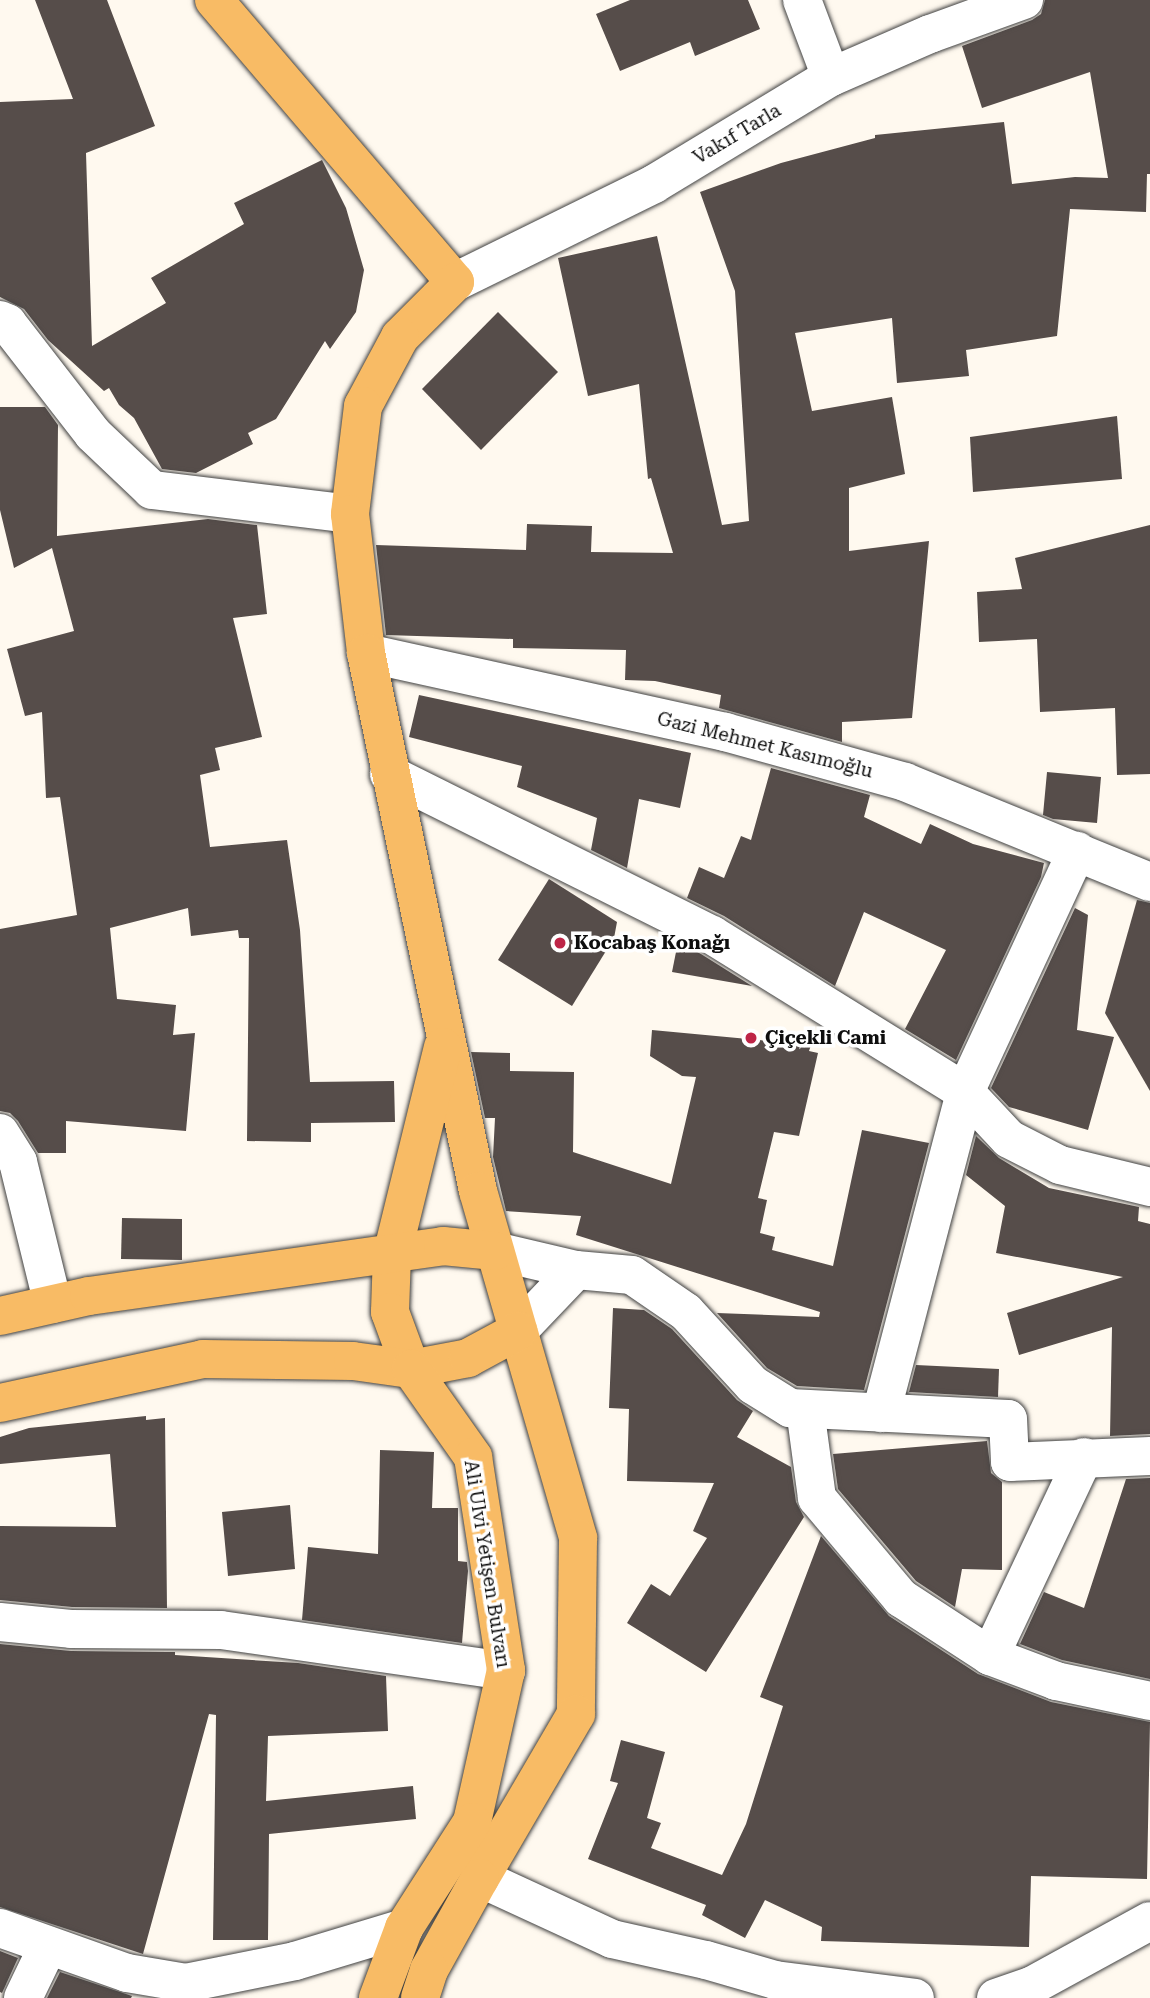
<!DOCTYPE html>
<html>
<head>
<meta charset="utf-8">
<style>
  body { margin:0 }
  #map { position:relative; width:1150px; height:1998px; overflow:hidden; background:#fff9ef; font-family:"Roboto Serif",serif }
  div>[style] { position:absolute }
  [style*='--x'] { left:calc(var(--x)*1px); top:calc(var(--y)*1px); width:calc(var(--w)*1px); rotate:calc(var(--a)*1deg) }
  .building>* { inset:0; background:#564d4a }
  .roads { filter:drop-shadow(0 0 2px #414141) drop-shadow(0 0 2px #414141) }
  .minor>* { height:38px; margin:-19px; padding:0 19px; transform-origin:19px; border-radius:19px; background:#fff }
  .major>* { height:38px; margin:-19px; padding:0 19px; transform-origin:19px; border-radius:19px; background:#f8bb65 }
  .dots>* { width:19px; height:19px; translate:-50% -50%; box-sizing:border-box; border:4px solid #fff; border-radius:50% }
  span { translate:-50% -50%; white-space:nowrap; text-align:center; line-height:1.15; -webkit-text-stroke:7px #fff; paint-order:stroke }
  .street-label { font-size:19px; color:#0e0e0e }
  .poi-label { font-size:19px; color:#0e0e0e; font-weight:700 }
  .left { translate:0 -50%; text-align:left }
</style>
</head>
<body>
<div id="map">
  <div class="building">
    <div style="clip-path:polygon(35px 0,107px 0,155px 126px,86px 153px,92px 346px,166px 303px,151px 278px,244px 224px,234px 203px,322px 160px,346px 208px,364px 270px,356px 312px,330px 349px,325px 341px,276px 419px,248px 433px,253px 444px,196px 473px,162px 469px,134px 418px,119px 405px,109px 388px,104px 391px,48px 340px,24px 309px,0 297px,0 102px,73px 99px)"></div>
    <div style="clip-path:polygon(630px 0,748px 0,760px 29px,695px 56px,690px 42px,620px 71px,596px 14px)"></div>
    <div style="clip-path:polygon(1045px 0,1150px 0,1150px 174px,1147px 174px,1146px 212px,1070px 209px,1057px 336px,966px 350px,969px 376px,897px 383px,892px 318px,795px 333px,812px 411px,892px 397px,905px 474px,849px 488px,849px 551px,929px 541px,912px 718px,842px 722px,842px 742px,719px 708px,721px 695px,655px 681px,625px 680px,626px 650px,513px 648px,513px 639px,386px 635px,376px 545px,526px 550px,527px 524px,592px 526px,591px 552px,673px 553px,651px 478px,648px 479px,639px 384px,588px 396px,558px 258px,657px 236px,722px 525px,749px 521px,735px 291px,700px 192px,781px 163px,875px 138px,875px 135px,1004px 122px,1012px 184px,1075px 177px,1108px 178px,1090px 72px,982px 108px,962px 46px,1032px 20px,1041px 14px)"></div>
    <div style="clip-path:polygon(498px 312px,558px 372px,481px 450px,422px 389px)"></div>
    <div style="clip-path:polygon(0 407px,45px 407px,58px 425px,57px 536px,208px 519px,257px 525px,267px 614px,233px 618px,262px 737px,215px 748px,220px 770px,200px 775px,210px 847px,287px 840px,300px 930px,310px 1082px,394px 1081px,395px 1122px,311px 1123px,311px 1142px,247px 1141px,249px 938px,239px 938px,238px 930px,191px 936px,188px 908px,110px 928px,117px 999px,176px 1005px,173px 1035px,195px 1033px,186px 1131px,66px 1121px,66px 1153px,38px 1153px,18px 1121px,10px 1113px,0 1111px,0 929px,77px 915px,60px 797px,46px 798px,42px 712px,25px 716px,7px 649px,74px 631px,52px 548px,14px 568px,0 510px)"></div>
    <div style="clip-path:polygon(1117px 416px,1122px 479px,973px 492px,970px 437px)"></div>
    <div style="clip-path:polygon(1150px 525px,1150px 774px,1117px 775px,1115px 708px,1040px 712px,1037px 639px,979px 642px,977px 592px,1022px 589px,1015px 558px)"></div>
    <div style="clip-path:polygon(419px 695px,691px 753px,680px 808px,639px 799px,627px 868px,591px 850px,597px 818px,517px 787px,522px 766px,409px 737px)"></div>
    <div style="clip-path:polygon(771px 768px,870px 795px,864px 817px,921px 844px,930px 824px,973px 844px,1044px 863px,1041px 877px,956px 1060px,905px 1029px,946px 950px,864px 912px,835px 986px,724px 916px,687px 898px,699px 867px,724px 878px,741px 836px,751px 840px)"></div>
    <div style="clip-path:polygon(1047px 772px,1101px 777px,1097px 823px,1053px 819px,1043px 815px)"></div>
    <div style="clip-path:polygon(549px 879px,617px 922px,614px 938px,572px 1006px,498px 960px)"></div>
    <div style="clip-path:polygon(1137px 900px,1150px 903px,1150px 1091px,1105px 1013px)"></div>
    <div style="clip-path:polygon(1075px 908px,1088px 915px,1077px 1030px,1114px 1037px,1088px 1130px,1009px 1107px,991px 1088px)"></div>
    <div style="clip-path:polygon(678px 942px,701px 954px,752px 986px,672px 972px)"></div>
    <div style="clip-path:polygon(652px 1030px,811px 1045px,809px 1051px,818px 1053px,799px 1136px,774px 1132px,758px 1198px,767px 1200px,760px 1233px,775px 1237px,772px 1250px,833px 1266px,862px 1130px,929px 1143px,864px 1390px,797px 1386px,767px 1368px,717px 1313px,819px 1317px,820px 1312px,576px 1235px,581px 1216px,506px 1211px,493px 1157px,495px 1118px,485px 1118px,471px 1052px,510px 1053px,510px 1071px,574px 1072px,573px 1152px,671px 1184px,696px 1077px,682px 1076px,650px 1056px)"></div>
    <div style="clip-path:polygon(976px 1136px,999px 1158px,1049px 1188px,1139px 1207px,1138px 1221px,1150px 1224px,1150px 1434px,1110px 1436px,1112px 1327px,1019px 1355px,1007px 1313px,1123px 1277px,996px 1253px,1005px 1206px,966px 1175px)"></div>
    <div style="clip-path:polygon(122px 1218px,182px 1219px,182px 1260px,121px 1259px)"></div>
    <div style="clip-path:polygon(613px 1308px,644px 1310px,672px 1329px,737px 1400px,753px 1411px,737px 1437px,791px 1467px,796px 1502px,804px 1517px,706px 1672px,627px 1623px,651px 1584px,670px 1596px,707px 1538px,693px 1531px,714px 1483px,627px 1481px,629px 1409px,609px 1408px)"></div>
    <div style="clip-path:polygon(916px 1365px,999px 1369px,998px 1397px,909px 1392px)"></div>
    <div style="clip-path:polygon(146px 1416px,146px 1420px,165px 1418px,167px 1608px,72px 1607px,0 1600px,0 1526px,116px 1527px,110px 1454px,0 1464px,0 1437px,29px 1428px)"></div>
    <div style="clip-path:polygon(987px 1441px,991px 1473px,1002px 1482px,1002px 1570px,962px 1569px,955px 1607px,916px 1581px,838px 1489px,833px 1454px)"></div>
    <div style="clip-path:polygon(380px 1450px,434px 1452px,432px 1508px,458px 1508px,458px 1561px,467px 1562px,468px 1571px,462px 1643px,302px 1620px,308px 1547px,378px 1554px)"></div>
    <div style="clip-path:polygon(1150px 1478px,1150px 1679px,1062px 1660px,1020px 1644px,1044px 1592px,1084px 1608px,1126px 1479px)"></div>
    <div style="clip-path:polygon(290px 1505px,295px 1569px,228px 1576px,222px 1512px)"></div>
    <div style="clip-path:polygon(821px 1536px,889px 1616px,978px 1674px,1051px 1702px,1150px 1722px,1147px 1879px,1031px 1876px,1029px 1947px,821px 1941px,822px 1927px,765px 1900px,745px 1938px,702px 1915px,706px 1905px,588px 1859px,618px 1783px,610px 1781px,621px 1740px,665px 1752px,647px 1818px,661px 1823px,651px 1848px,722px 1875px,746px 1824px,783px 1706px,760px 1697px)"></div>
    <div style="clip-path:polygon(0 1644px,71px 1651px,167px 1652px,175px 1652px,175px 1655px,298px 1663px,386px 1676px,388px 1731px,268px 1736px,266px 1801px,413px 1786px,416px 1819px,269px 1834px,268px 1940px,213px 1940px,216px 1715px,209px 1714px,143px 1954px,0 1907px)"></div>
    <div style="clip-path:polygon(0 1951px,18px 1958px,2px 1993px,0 1992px)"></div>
    <div style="clip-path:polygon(60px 1972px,132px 1996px,131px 1998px,47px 1998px)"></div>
  </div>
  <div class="roads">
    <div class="minor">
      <div style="--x:802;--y:0;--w:82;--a:69.4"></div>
      <div style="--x:455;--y:282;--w:222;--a:-26.2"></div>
      <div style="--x:654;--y:184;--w:207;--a:-31.2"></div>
      <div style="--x:831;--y:77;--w:108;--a:-23.5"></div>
      <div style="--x:930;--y:34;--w:100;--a:-19.9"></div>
      <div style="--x:0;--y:320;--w:8;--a:23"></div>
      <div style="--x:7;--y:323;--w:140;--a:52.2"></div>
      <div style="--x:93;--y:434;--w:81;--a:43.5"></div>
      <div style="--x:152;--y:490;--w:199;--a:6.9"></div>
      <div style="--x:366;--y:653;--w:368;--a:12.4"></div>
      <div style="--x:725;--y:732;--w:187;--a:15.5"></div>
      <div style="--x:905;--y:782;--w:265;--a:22.2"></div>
      <div style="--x:389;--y:774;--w:361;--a:26.5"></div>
      <div style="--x:712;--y:935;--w:298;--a:31.8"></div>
      <div style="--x:965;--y:1092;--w:64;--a:46.9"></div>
      <div style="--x:1009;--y:1139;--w:57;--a:27"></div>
      <div style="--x:1060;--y:1165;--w:93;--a:13.7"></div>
      <div style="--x:0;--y:1133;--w:34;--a:58"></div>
      <div style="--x:18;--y:1162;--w:146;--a:76.2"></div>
      <div style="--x:495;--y:1251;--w:83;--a:13.2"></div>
      <div style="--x:576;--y:1270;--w:56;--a:5.1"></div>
      <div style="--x:632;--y:1275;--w:65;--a:34.4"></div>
      <div style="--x:686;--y:1312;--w:99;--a:47.5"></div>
      <div style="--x:753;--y:1385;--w:44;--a:31.9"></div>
      <div style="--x:790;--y:1408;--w:218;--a:2.9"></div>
      <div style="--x:1008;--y:1419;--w:43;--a:87.3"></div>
      <div style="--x:1010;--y:1462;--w:140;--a:-2.5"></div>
      <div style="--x:518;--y:1331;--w:84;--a:-46.4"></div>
      <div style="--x:805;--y:1409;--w:90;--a:82.3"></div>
      <div style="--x:817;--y:1498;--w:131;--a:50"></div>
      <div style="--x:901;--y:1598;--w:106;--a:33.1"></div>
      <div style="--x:990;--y:1656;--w:71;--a:20.7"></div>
      <div style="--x:1056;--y:1681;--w:96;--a:12"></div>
      <div style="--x:881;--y:1413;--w:332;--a:-75.3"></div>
      <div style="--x:965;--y:1092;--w:266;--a:-65.1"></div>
      <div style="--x:0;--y:1622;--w:71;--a:5.6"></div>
      <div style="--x:71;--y:1629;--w:150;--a:0.4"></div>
      <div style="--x:221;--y:1630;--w:288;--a:8.2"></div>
      <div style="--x:990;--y:1656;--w:220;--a:-64.7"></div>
      <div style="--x:480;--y:1878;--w:145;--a:24.8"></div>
      <div style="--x:612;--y:1939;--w:96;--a:12.6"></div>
      <div style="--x:706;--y:1960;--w:72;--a:16.2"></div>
      <div style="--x:775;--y:1980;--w:141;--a:7.3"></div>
      <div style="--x:0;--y:1928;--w:135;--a:19.5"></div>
      <div style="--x:127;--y:1973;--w:60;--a:9.6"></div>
      <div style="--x:186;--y:1983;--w:111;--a:-11.4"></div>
      <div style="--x:295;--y:1961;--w:114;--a:-16.8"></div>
      <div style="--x:23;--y:1998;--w:58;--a:-64.3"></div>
      <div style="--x:996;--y:1998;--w:39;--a:-19"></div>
      <div style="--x:1033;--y:1985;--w:133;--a:-28.7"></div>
    </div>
    <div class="major">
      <div style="--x:214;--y:0;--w:371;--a:49.5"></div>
      <div style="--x:455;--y:282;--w:78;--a:135"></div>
      <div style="--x:400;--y:337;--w:78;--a:118.2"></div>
      <div style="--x:363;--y:406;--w:109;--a:96.9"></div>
      <div style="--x:350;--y:514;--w:140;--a:83.4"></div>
      <div style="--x:366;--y:653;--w:550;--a:78.24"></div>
      <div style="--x:478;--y:1191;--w:361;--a:73.9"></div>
      <div style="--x:578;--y:1538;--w:176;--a:90.7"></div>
      <div style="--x:576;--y:1714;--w:190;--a:120.3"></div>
      <div style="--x:480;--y:1878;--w:105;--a:119"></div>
      <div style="--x:429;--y:1970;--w:29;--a:108"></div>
      <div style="--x:443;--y:1047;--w:213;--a:103.8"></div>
      <div style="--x:392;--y:1254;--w:58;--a:92"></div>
      <div style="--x:390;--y:1312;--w:61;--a:69.8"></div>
      <div style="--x:411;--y:1369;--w:58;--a:-10.9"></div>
      <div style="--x:468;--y:1358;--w:57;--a:-28.4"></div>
      <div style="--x:0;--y:1316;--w:91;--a:-12.7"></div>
      <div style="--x:89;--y:1296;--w:358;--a:-8"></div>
      <div style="--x:443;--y:1246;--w:52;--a:5.5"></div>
      <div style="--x:0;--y:1403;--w:208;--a:-12.2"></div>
      <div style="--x:203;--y:1359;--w:150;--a:0.8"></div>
      <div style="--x:353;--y:1361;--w:59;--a:7.9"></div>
      <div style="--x:411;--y:1369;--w:108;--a:54.8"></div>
      <div style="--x:473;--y:1457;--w:216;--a:81.2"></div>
      <div style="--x:506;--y:1670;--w:156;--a:102.6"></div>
      <div style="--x:472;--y:1822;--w:126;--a:122.7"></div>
      <div style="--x:404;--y:1928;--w:75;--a:110.4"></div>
    </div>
  </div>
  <div class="dots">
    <div style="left:560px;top:943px;background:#be2547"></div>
    <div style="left:751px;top:1038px;background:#be2547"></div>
  </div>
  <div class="street-label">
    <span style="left:737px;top:134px;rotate:-31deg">Vakıf Tarla</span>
    <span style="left:765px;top:745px;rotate:14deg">Gazi Mehmet Kasımoğlu</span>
    <span style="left:487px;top:1564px;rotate:81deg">Ali Ulvi Yetişen Bulvarı</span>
  </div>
  <div class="poi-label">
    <span class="left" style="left:574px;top:943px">Kocabaş Konağı</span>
    <span class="left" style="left:765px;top:1038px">Çiçekli Cami</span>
  </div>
</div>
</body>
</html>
